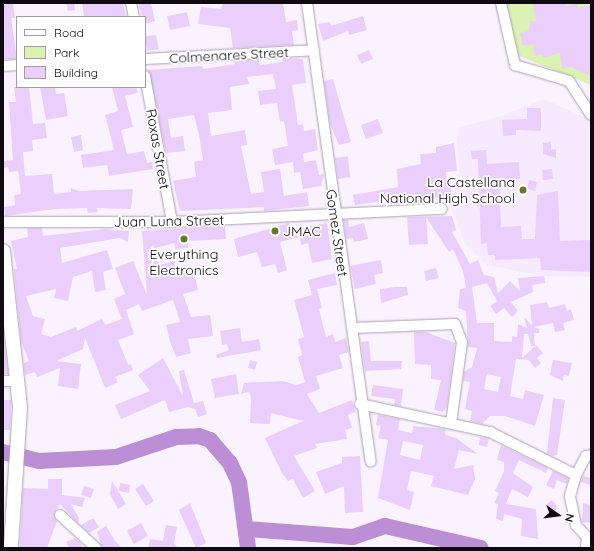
<!DOCTYPE html>
<html>
<head>
<meta charset="utf-8">
<style>
  body { margin:0 }
  #map { position:relative; width:594px; height:551px; overflow:hidden; background:#faf3ff; font-family:Quicksand,sans-serif }
  div>[style] { position:absolute }
  [style*='--x'] { left:calc(var(--x)*1px); top:calc(var(--y)*1px); width:calc(var(--w)*1px); rotate:calc(var(--a)*1deg) }
  .built>* { inset:0; background:#f7eaff }
  .green>* { inset:0; background:#dbf2b3 }
  .river>* { height:16px; margin:-8px; padding:0 8px; transform-origin:8px; border-radius:8px; background:#bc8ed6 }
  .building>* { inset:0; background:#eacefb }
  .roads { filter:drop-shadow(0 0 1px #aca0b2) drop-shadow(0 0 1px #aca0b2) }
  .street>* { height:10px; margin:-5px; padding:0 5px; transform-origin:5px; border-radius:5px; background:#fff }
  .secondary>* { height:14px; margin:-7px; padding:0 7px; transform-origin:7px; border-radius:7px; background:#fff }
  .dots>* { width:11px; height:11px; translate:-50% -50%; box-sizing:border-box; border:2px solid #fff; border-radius:50% }
  span { translate:-50% -50%; white-space:nowrap; text-align:center; line-height:1.15; -webkit-text-stroke:3.5px #fff; paint-order:stroke }
  .street-label { font-size:14px; color:#0f0b11 }
  .poi-label { font-size:14px; color:#0f0b11 }
  .right { translate:-100% -50%; text-align:right }
  .left { translate:0 -50%; text-align:left }
  .frame { position:absolute; inset:0; border:4px solid #0f0b11; pointer-events:none }
  .legend { position:absolute; left:16px; top:16px; width:130px; height:72px; box-sizing:border-box; background:#fff; border:1px solid #9f9da0; margin:0; padding:5px 7px; list-style:none; font-size:12px; color:#0f0b11 }
  .legend li { display:flex; align-items:center; gap:8px; height:20px }
  .legend b { width:20px; border:1px solid #9f9da0 }
  .north { position:absolute; left:538px; top:495px; width:40px; height:40px; -webkit-text-stroke:3px #fff; paint-order:stroke; rotate:104deg; font-size:11px; font-weight:700; line-height:16px; text-align:center; color:#0f0b11 }
  .north::after { content:''; display:block; margin:auto; width:14px; height:18px; background:#0f0b11; clip-path:polygon(50% 0,100% 100%,50% 72%,0 100%) }
</style>
</head>
<body>
<div id="map">
  <div class="built">
    <div style="clip-path:polygon(544px 99px,591px 120px,591px 277px,543px 276px,487px 265px,465px 244px,450px 205px,460px 174px,456px 128px,501px 116px)"></div>
  </div>
  <div class="green">
    <div style="clip-path:polygon(506px 3px,591px 3px,591px 85px,517px 55px)"></div>
  </div>
  <div class="river">
    <div style="--x:3;--y:452;--w:37;--a:14"></div>
    <div style="--x:39;--y:461;--w:77;--a:-3"></div>
    <div style="--x:116;--y:457;--w:63;--a:-18.4"></div>
    <div style="--x:176;--y:437;--w:23;--a:-2"></div>
    <div style="--x:199;--y:436;--w:12;--a:20"></div>
    <div style="--x:210;--y:440;--w:30;--a:49"></div>
    <div style="--x:230;--y:463;--w:21;--a:65"></div>
    <div style="--x:239;--y:482;--w:67;--a:82.2"></div>
    <div style="--x:247;--y:529;--w:106;--a:4.3"></div>
    <div style="--x:353;--y:537;--w:34;--a:-19"></div>
    <div style="--x:385;--y:526;--w:98;--a:12.9"></div>
  </div>
  <div class="building">
    <div style="clip-path:polygon(3px 3px,13px 3px,15px 18px,11px 18px,17px 59px,3px 59px)"></div>
    <div style="clip-path:polygon(66px 3px,74px 3px,75px 10px,68px 11px)"></div>
    <div style="clip-path:polygon(82px 3px,123px 3px,126px 17px,84px 17px)"></div>
    <div style="clip-path:polygon(138px 3px,151px 3px,155px 21px,145px 24px)"></div>
    <div style="clip-path:polygon(223px 3px,283px 3px,286px 22px,297px 20px,298px 30px,292px 31px,294px 45px,233px 48px,230px 28px,198px 24px,201px 7px,221px 9px)"></div>
    <div style="clip-path:polygon(533px 3px,566px 3px,566px 6px,577px 4px,578px 8px,591px 5px,591px 76px,571px 67px,562px 68px,560px 53px,543px 58px,542px 54px,535px 56px,533px 44px,523px 46px,520px 33px,529px 31px,530px 21px,536px 22px)"></div>
    <div style="clip-path:polygon(187px 12px,190px 26px,170px 30px,167px 16px)"></div>
    <div style="clip-path:polygon(363px 16px,367px 30px,349px 35px,348px 31px,323px 41px,318px 24px,330px 22px,331px 26px)"></div>
    <div style="clip-path:polygon(156px 35px,159px 49px,147px 51px,145px 36px)"></div>
    <div style="clip-path:polygon(369px 50px,373px 59px,361px 64px,357px 55px)"></div>
    <div style="clip-path:polygon(282px 58px,303px 59px,306px 83px,292px 85px,298px 125px,303px 124px,304px 131px,315px 129px,318px 150px,303px 154px,304px 162px,316px 160px,319px 175px,324px 174px,321px 186px,303px 189px,300px 172px,294px 173px,293px 162px,275px 165px,272px 149px,288px 146px,284px 121px,280px 122px,277px 103px,260px 105px,258px 91px,276px 89px,273px 74px,247px 77px,249px 84px,230px 87px,232px 110px,208px 113px,211px 136px,245px 130px,247px 145px,241px 146px,251px 194px,264px 192px,261px 172px,280px 169px,284px 196px,307px 192px,309px 206px,264px 211px,264px 207px,180px 211px,173px 181px,196px 177px,194px 162px,203px 160px,199px 135px,194px 115px,168px 119px,171px 138px,183px 136px,185px 151px,166px 153px,148px 70px,202px 66px,203px 69px,235px 64px,234px 61px,259px 59px,260px 65px,283px 62px)"></div>
    <div style="clip-path:polygon(333px 79px,351px 142px,339px 145px,330px 124px,324px 81px)"></div>
    <div style="clip-path:polygon(14px 87px,29px 87px,33px 124px,45px 123px,47px 138px,32px 140px,33px 151px,23px 152px,25px 176px,52px 174px,54px 194px,71px 192px,71px 188px,79px 191px,133px 189px,131px 209px,97px 208px,98px 212px,88px 213px,87px 208px,55px 209px,5px 216px,4px 207px,15px 205px,14px 195px,21px 194px,18px 171px,9px 172px,8px 167px,3px 168px,3px 161px,13px 160px,9px 102px,16px 102px)"></div>
    <div style="clip-path:polygon(40px 87px,55px 87px,56px 94px,64px 93px,68px 116px,46px 120px)"></div>
    <div style="clip-path:polygon(112px 87px,136px 87px,138px 93px,125px 96px,133px 127px,121px 130px,127px 154px,144px 151px,147px 163px,152px 162px,153px 169px,109px 176px,107px 165px,83px 168px,81px 155px,114px 150px,105px 115px,118px 111px)"></div>
    <div style="clip-path:polygon(527px 108px,541px 108px,541px 131px,516px 130px,516px 135px,503px 136px,502px 120px,527px 119px)"></div>
    <div style="clip-path:polygon(378px 119px,383px 133px,366px 139px,361px 125px)"></div>
    <div style="clip-path:polygon(81px 135px,83px 150px,74px 152px,71px 137px)"></div>
    <div style="clip-path:polygon(551px 142px,551px 150px,556px 149px,556px 158px,543px 154px,543px 143px)"></div>
    <div style="clip-path:polygon(454px 143px,457px 171px,446px 172px,447px 186px,451px 186px,451px 198px,424px 198px,425px 203px,412px 204px,411px 197px,355px 205px,353px 195px,398px 187px,397px 169px,421px 164px,420px 154px,436px 153px,436px 147px)"></div>
    <div style="clip-path:polygon(486px 150px,487px 164px,519px 162px,520px 179px,499px 179px,501px 227px,521px 226px,522px 239px,535px 239px,537px 195px,558px 191px,560px 241px,591px 240px,591px 272px,541px 270px,540px 258px,495px 260px,495px 255px,488px 255px,487px 243px,481px 244px,478px 159px,472px 159px,471px 151px)"></div>
    <div style="clip-path:polygon(348px 156px,350px 177px,338px 179px,335px 158px)"></div>
    <div style="clip-path:polygon(552px 169px,553px 179px,543px 180px,542px 170px)"></div>
    <div style="clip-path:polygon(529px 180px,537px 182px,535px 191px,527px 189px)"></div>
    <div style="clip-path:polygon(evenodd,452px 216px,456px 230px,452px 232px,470px 264px,478px 260px,484px 275px,494px 277px,498px 293px,510px 281px,520px 291px,518px 278px,544px 276px,545px 283px,532px 285px,533px 292px,511px 302px,518px 311px,512px 317px,504px 308px,496px 314px,490px 306px,497px 301px,487px 283px,472px 287px,477px 323px,494px 323px,494px 341px,512px 342px,512px 336px,517px 337px,518px 324px,527px 328px,524px 317px,532px 325px,530px 305px,547px 302px,549px 308px,565px 304px,567px 311px,571px 309px,574px 320px,563px 323px,565px 330px,555px 332px,553px 323px,534px 327px,539px 329px,539px 333px,534px 333px,535px 346px,531px 346px,528px 334px,524px 334px,522px 358px,536px 345px,543px 353px,537px 358px,541px 363px,535px 368px,529px 360px,516px 359px,510px 396px,523px 399px,525px 390px,544px 395px,535px 426px,505px 416px,490px 416px,482px 424px,470px 421px,472px 411px,465px 409px,470px 382px,463px 381px,464px 372px,472px 367px,477px 348px,468px 347px,466px 311px,458px 308px,460px 289px,466px 288px,463px 271px,453px 249px,449px 252px,426px 217px,428px 244px,409px 245px,407px 217px,452px 216px,487px 374px,501px 377px,498px 392px,484px 389px,487px 374px)"></div>
    <div style="clip-path:polygon(344px 220px,348px 220px,349px 227px,364px 223px,368px 239px,354px 242px,353px 238px,346px 239px)"></div>
    <div style="clip-path:polygon(289px 223px,291px 230px,327px 223px,332px 259px,312px 263px,308px 243px,301px 245px,300px 237px,280px 242px,287px 270px,278px 273px,275px 264px,262px 267px,257px 252px,238px 257px,234px 239px)"></div>
    <div style="clip-path:polygon(225px 226px,226px 239px,188px 241px,188px 248px,175px 249px,174px 243px,156px 248px,159px 265px,174px 261px,177px 273px,193px 269px,198px 290px,183px 294px,191px 317px,210px 315px,213px 336px,188px 339px,191px 353px,176px 357px,170px 342px,166px 325px,180px 322px,173px 300px,142px 311px,139px 304px,126px 310px,134px 334px,118px 340px,128px 365px,131px 364px,133px 370px,115px 377px,118px 382px,105px 388px,85px 338px,83px 349px,56px 361px,81px 364px,78px 389px,58px 386px,60px 368px,37px 377px,35px 372px,25px 375px,24px 363px,29px 361px,21px 342px,14px 269px,17px 269px,11px 241px,28px 237px,27px 228px,42px 228px,43px 236px,105px 229px,129px 231px,128px 242px,120px 238px,60px 248px,62px 263px,107px 250px,113px 269px,103px 272px,106px 290px,95px 292px,92px 271px,73px 277px,68px 301px,54px 298px,56px 289px,26px 296px,33px 316px,45px 319px,41px 334px,51px 337px,76px 327px,77px 331px,102px 319px,105px 325px,122px 319px,114px 299px,125px 294px,115px 268px,133px 261px,147px 295px,142px 231px)"></div>
    <div style="clip-path:polygon(381px 260px,383px 273px,374px 275px,376px 284px,355px 289px,350px 266px)"></div>
    <div style="clip-path:polygon(436px 268px,439px 278px,426px 281px,424px 271px)"></div>
    <div style="clip-path:polygon(335px 273px,337px 285px,317px 289px,322px 308px,319px 309px,326px 337px,333px 334px,335px 342px,346px 338px,349px 352px,339px 355px,343px 368px,316px 376px,320px 389px,307px 394px,319px 413px,352px 400px,356px 412px,348px 415px,352px 428px,345px 430px,347px 439px,315px 444px,317px 448px,294px 456px,315px 491px,303px 498px,293px 479px,288px 481px,282px 473px,265px 438px,303px 421px,271px 413px,270px 424px,250px 423px,251px 398px,249px 392px,241px 394px,244px 383px,282px 381px,297px 385px,305px 382px,298px 357px,302px 355px,298px 339px,304px 337px,294px 300px,312px 295px,308px 280px)"></div>
    <div style="clip-path:polygon(395px 287px,407px 287px,408px 295px,381px 303px,380px 289px)"></div>
    <div style="clip-path:polygon(240px 328px,242px 342px,259px 339px,261px 350px,217px 358px,216px 355px,229px 350px,227px 344px,222px 345px,220px 331px)"></div>
    <div style="clip-path:polygon(3px 329px,8px 374px,3px 374px)"></div>
    <div style="clip-path:polygon(414px 332px,426px 332px,455px 343px,447px 406px,443px 412px,434px 410px,441px 380px,431px 379px,431px 365px,415px 364px)"></div>
    <div style="clip-path:polygon(369px 341px,371px 361px,402px 361px,401px 369px,365px 371px,361px 342px)"></div>
    <div style="clip-path:polygon(163px 358px,183px 396px,179px 371px,184px 370px,194px 403px,203px 401px,207px 414px,198px 417px,195px 409px,188px 407px,169px 412px,165px 400px,121px 419px,115px 405px,150px 391px,138px 375px)"></div>
    <div style="clip-path:polygon(250px 360px,257px 362px,255px 370px,248px 368px)"></div>
    <div style="clip-path:polygon(553px 360px,572px 363px,569px 376px,564px 375px,563px 381px,550px 375px)"></div>
    <div style="clip-path:polygon(236px 374px,239px 394px,215px 398px,211px 379px)"></div>
    <div style="clip-path:polygon(373px 385px,403px 389px,401px 406px,394px 405px,395px 399px,371px 396px)"></div>
    <div style="clip-path:polygon(553px 398px,565px 400px,557px 455px,553px 456px,547px 453px)"></div>
    <div style="clip-path:polygon(3px 400px,11px 400px,10px 430px,3px 430px)"></div>
    <div style="clip-path:polygon(evenodd,378px 415px,400px 419px,398px 430px,412px 433px,413px 426px,446px 429px,445px 435px,456px 438px,478px 454px,459px 450px,454px 469px,473px 465px,475px 479px,468px 495px,431px 486px,434px 476px,411px 471px,407px 490px,414px 492px,410px 510px,378px 498px,388px 440px,378px 438px,381px 426px,376px 425px,378px 415px,403px 441px,423px 445px,420px 460px,400px 455px,403px 441px)"></div>
    <div style="clip-path:polygon(480px 437px,489px 439px,487px 447px,479px 445px)"></div>
    <div style="clip-path:polygon(501px 445px,548px 468px,546px 473px,519px 460px,513px 473px,533px 487px,528px 497px,512px 489px,506px 504px,536px 509px,538px 539px,521px 536px,522px 519px,504px 514px,503px 521px,496px 519px,498px 504px,494px 503px,499px 493px,495px 491px,504px 471px,504px 462px,497px 460px)"></div>
    <div style="clip-path:polygon(360px 456px,363px 512px,345px 513px,344px 486px,325px 494px,316px 472px,342px 463px,342px 457px)"></div>
    <div style="clip-path:polygon(553px 471px,568px 478px,567px 484px,557px 480px,554px 489px,546px 485px)"></div>
    <div style="clip-path:polygon(583px 476px,591px 478px,591px 485px,581px 482px)"></div>
    <div style="clip-path:polygon(48px 479px,62px 479px,62px 495px,85px 498px,82px 507px,71px 504px,79px 518px,78px 523px,60px 504px,54px 513px,57px 521px,47px 548px,20px 548px,23px 488px,48px 489px)"></div>
    <div style="clip-path:polygon(112px 481px,126px 504px,118px 509px,110px 494px)"></div>
    <div style="clip-path:polygon(120px 483px,130px 485px,129px 493px,119px 491px)"></div>
    <div style="clip-path:polygon(143px 484px,154px 501px,146px 506px,135px 489px)"></div>
    <div style="clip-path:polygon(84px 486px,94px 489px,91px 498px,81px 495px)"></div>
    <div style="clip-path:polygon(552px 500px,558px 508px,552px 513px,546px 505px)"></div>
    <div style="clip-path:polygon(190px 503px,206px 543px,196px 548px,179px 510px)"></div>
    <div style="clip-path:polygon(583px 503px,591px 505px,591px 523px,582px 522px)"></div>
    <div style="clip-path:polygon(93px 518px,99px 527px,89px 533px,81px 525px)"></div>
    <div style="clip-path:polygon(141px 523px,148px 536px,134px 544px,127px 531px)"></div>
    <div style="clip-path:polygon(166px 525px,177px 527px,174px 544px,179px 548px,148px 548px,150px 539px,163px 541px)"></div>
    <div style="clip-path:polygon(106px 526px,115px 541px,122px 548px,102px 548px,97px 532px)"></div>
    <div style="clip-path:polygon(75px 538px,80px 542px,83px 548px,69px 548px,66px 542px)"></div>
  </div>
  <div class="roads">
    <div class="street">
      <div style="--x:131;--y:3;--w:14;--a:78"></div>
      <div style="--x:307;--y:3;--w:463;--a:82.1"></div>
      <div style="--x:501;--y:3;--w:64;--a:77.3"></div>
      <div style="--x:515;--y:65;--w:56;--a:16.5"></div>
      <div style="--x:569;--y:81;--w:40;--a:57.1"></div>
      <div style="--x:145;--y:59;--w:169;--a:-3"></div>
      <div style="--x:3;--y:66;--w:14;--a:-4"></div>
      <div style="--x:145;--y:76;--w:148;--a:79.5"></div>
      <div style="--x:3;--y:222;--w:169;--a:0"></div>
      <div style="--x:172;--y:222;--w:270;--a:-2.8"></div>
      <div style="--x:353;--y:328;--w:102;--a:-2.2"></div>
      <div style="--x:455;--y:324;--w:19;--a:69"></div>
      <div style="--x:462;--y:342;--w:82;--a:97.7"></div>
      <div style="--x:3;--y:381;--w:15;--a:0"></div>
      <div style="--x:360;--y:404;--w:133;--a:12.2"></div>
      <div style="--x:490;--y:432;--w:96;--a:26.6"></div>
      <div style="--x:60;--y:515;--w:49;--a:42.5"></div>
      <div style="--x:586;--y:548;--w:11;--a:-85"></div>
      <div style="--x:587;--y:537;--w:16;--a:-133"></div>
      <div style="--x:576;--y:525;--w:30;--a:-102"></div>
      <div style="--x:570;--y:496;--w:22;--a:-74"></div>
      <div style="--x:576;--y:475;--w:21;--a:-62"></div>
      <div style="--x:586;--y:456;--w:5;--a:-11"></div>
    </div>
    <div class="secondary">
      <div style="--x:3;--y:251;--w:157;--a:83.8"></div>
      <div style="--x:20;--y:407;--w:141;--a:93.7"></div>
    </div>
  </div>
  <div class="dots">
    <div style="left:523px;top:190px;background:#627a2c"></div>
    <div style="left:275px;top:231px;background:#627a2c"></div>
    <div style="left:184px;top:239px;background:#627a2c"></div>
  </div>
  <div class="street-label">
    <span style="left:229px;top:55px;rotate:-3deg">Colmenares Street</span>
    <span style="left:158px;top:149px;rotate:80deg">Roxas Street</span>
    <span style="left:169px;top:221px;rotate:-1deg">Juan Luna Street</span>
    <span style="left:337px;top:233px;rotate:82deg">Gomez Street</span>
  </div>
  <div class="poi-label">
    <span class="right" style="left:515px;top:190px">La Castellana<br>National High School</span>
    <span class="left" style="left:283px;top:231px">JMAC</span>
    <span style="left:184px;top:262px">Everything<br>Electronics</span>
  </div>
  <div class="frame"></div>
  <ul class="legend">
  <li><b style="height:5px;background:#fff"></b>Road</li>
  <li><b style="height:11px;background:#dbf2b3"></b>Park</li>
  <li><b style="height:11px;background:#eacefb"></b>Building</li>
  </ul>
  <div class="north">N</div>
</div>
</body>
</html>
